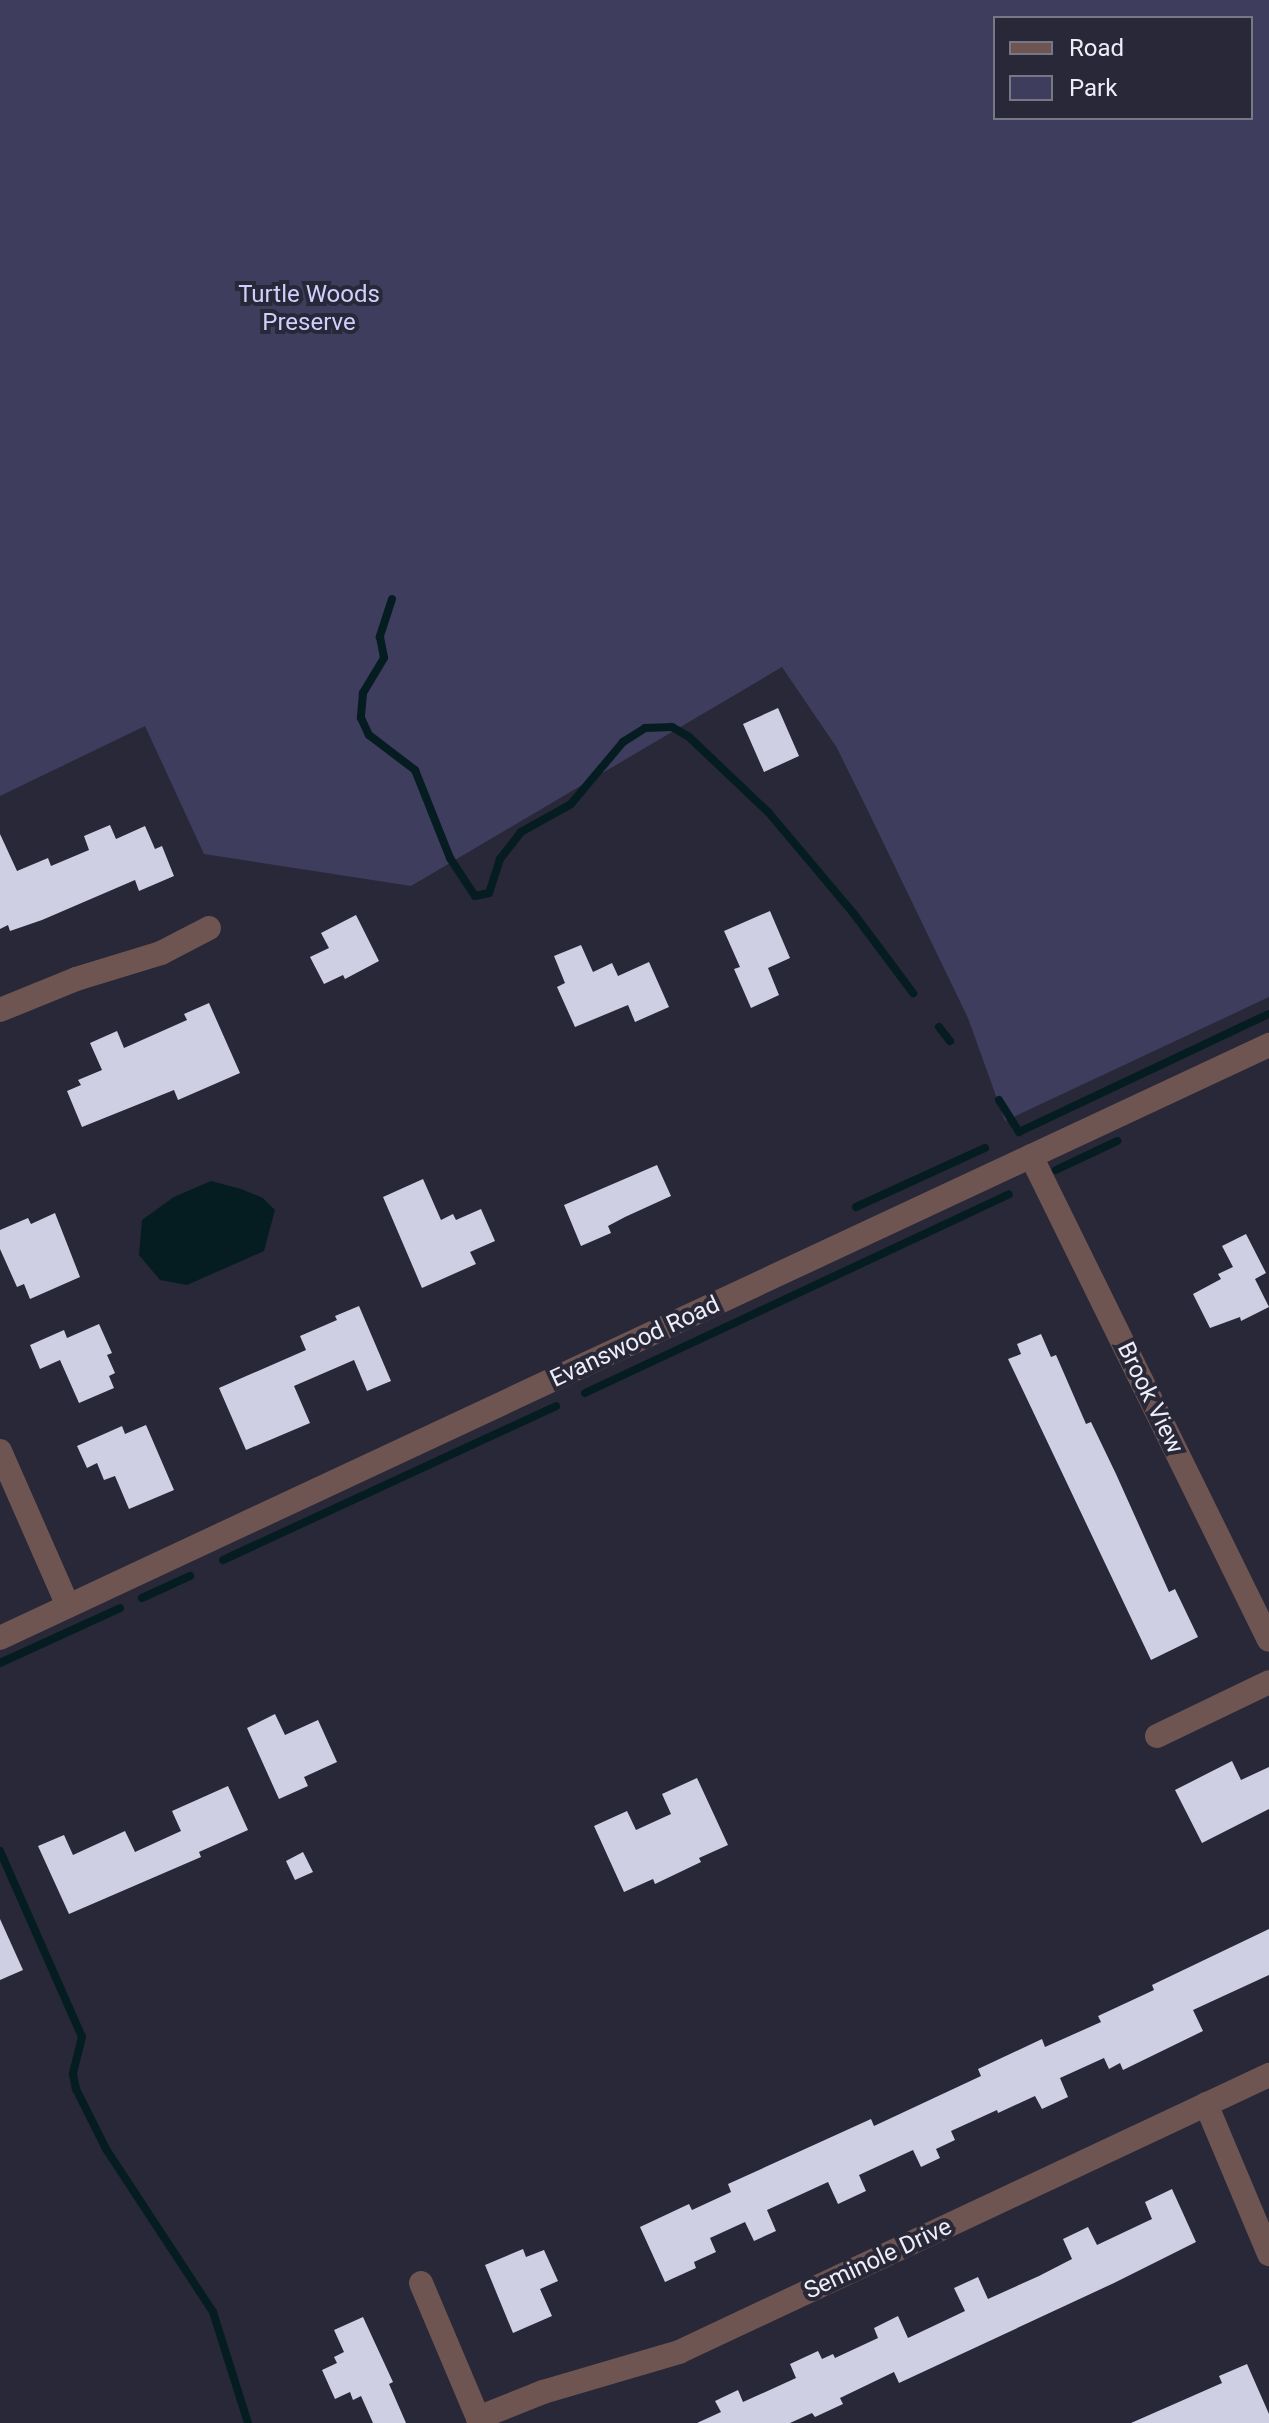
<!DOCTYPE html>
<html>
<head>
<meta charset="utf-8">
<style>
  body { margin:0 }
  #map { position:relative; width:1269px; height:2423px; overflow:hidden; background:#282838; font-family:Roboto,sans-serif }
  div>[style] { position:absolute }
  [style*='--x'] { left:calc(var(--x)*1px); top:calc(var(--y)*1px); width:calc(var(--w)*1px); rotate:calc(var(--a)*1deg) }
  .green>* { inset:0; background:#3e3d5e }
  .water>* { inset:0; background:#051d21 }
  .stream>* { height:8px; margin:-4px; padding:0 4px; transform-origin:4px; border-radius:4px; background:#051d21 }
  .building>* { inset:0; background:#cfcfe4 }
  .minor>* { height:24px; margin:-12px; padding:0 12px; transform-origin:12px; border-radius:12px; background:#6e5552 }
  span { translate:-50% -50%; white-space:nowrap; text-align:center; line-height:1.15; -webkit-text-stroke:8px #282838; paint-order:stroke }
  .park-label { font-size:24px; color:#cfcffd }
  .street-label { font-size:24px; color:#edeef8 }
  .legend { position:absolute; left:993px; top:16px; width:260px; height:104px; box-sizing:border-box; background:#282838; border:2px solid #777785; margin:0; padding:10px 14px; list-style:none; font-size:24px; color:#edeef8 }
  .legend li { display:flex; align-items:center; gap:16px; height:40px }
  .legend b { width:40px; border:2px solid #777785 }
</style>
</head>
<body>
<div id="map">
  <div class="green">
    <div style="clip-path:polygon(evenodd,0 0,1269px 0,1269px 997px,1005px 1121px,968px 1018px,869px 813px,837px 748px,782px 667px,411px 886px,204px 854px,145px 726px,0 796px,0 0,995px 18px,1251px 18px,1251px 118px,995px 118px,995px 18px)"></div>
  </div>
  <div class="water">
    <div style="clip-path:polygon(211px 1181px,241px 1189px,263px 1198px,275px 1210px,264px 1251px,187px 1285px,160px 1280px,139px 1255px,142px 1220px,174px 1197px)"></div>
  </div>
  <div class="stream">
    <div style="--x:392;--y:599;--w:40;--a:108"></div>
    <div style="--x:380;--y:637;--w:21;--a:79"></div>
    <div style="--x:384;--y:658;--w:41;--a:121"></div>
    <div style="--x:363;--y:693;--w:25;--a:95"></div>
    <div style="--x:361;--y:718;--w:19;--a:65"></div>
    <div style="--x:369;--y:735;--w:58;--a:37.3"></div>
    <div style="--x:415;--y:770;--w:95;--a:68.3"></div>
    <div style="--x:450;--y:858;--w:45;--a:56.7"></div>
    <div style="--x:475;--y:896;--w:14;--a:-12"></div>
    <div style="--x:489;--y:893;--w:36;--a:-72"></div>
    <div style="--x:500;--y:859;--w:34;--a:-52"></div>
    <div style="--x:521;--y:832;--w:57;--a:-29.2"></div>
    <div style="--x:571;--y:804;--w:81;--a:-50"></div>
    <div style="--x:623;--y:742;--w:26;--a:-32"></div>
    <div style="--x:645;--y:728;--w:27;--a:-2"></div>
    <div style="--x:672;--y:727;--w:20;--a:30"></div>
    <div style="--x:689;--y:737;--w:110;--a:43.5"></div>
    <div style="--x:769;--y:813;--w:132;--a:49.9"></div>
    <div style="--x:854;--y:914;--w:99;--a:53.2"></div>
    <div style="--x:939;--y:1027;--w:18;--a:52"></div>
    <div style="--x:999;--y:1100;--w:38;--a:58"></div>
    <div style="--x:1019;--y:1132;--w:276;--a:-25.3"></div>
    <div style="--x:1056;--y:1170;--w:68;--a:-25.4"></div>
    <div style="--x:856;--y:1207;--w:142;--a:-24.6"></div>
    <div style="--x:585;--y:1393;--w:468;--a:-25.1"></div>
    <div style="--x:223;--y:1560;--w:367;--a:-24.8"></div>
    <div style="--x:142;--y:1598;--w:53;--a:-24.6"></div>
    <div style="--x:0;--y:1663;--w:132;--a:-24.6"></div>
    <div style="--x:0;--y:1851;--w:203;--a:66.2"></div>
    <div style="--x:82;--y:2037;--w:38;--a:104"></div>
    <div style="--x:73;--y:2074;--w:15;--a:79"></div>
    <div style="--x:76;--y:2089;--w:67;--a:63.4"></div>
    <div style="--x:106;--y:2149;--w:195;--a:56.7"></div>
    <div style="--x:213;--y:2312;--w:116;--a:72.5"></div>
  </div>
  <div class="building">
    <div style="clip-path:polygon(778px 708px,799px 756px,764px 772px,743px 724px)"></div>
    <div style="clip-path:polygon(110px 825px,116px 839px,145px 826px,155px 849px,162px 846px,174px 876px,139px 891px,135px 880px,42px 920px,10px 931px,8px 925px,0 929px,0 834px,17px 871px,48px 858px,51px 866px,89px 850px,84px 836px)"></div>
    <div style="clip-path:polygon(770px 911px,790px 958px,768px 968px,779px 995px,751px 1008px,734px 969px,740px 967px,724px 931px)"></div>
    <div style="clip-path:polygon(356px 915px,379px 961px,345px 979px,343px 975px,324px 984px,310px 957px,329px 948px,321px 933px)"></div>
    <div style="clip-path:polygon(581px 945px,593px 972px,612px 963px,618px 976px,649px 962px,669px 1007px,635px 1022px,628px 1005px,575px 1027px,557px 987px,565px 983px,554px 956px)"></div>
    <div style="clip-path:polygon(209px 1003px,240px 1073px,178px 1100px,174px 1090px,82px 1127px,67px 1091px,81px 1085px,78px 1080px,102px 1070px,90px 1043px,117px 1031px,124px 1048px,187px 1020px,184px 1014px)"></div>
    <div style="clip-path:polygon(657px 1165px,671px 1196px,625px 1217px,608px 1226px,611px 1233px,581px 1246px,564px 1205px)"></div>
    <div style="clip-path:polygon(423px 1179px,441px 1220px,453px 1214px,456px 1220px,481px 1209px,495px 1241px,470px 1252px,476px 1264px,422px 1288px,383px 1197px)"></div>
    <div style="clip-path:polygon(55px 1213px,80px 1277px,30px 1299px,24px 1284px,17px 1287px,0 1249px,0 1230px,28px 1218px,31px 1224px)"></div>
    <div style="clip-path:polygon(1246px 1234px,1266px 1273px,1255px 1279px,1269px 1307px,1241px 1321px,1240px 1317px,1210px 1328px,1193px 1294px,1221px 1279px,1218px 1274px,1233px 1267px,1222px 1246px)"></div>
    <div style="clip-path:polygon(359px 1306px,391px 1381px,367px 1391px,354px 1360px,294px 1386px,310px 1423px,246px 1450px,219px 1388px,306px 1350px,300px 1336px,337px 1320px,335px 1316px)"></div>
    <div style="clip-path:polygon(99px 1324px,112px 1353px,107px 1355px,115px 1373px,109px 1376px,114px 1388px,79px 1403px,60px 1360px,40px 1369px,30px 1345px,64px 1330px,67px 1338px)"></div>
    <div style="clip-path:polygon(1041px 1334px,1051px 1357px,1056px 1355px,1086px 1424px,1091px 1422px,1116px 1474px,1169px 1592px,1175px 1589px,1198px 1637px,1151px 1660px,1008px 1359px,1021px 1354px,1017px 1344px)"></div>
    <div style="clip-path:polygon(146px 1425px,174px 1490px,129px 1509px,115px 1476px,104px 1480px,97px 1463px,87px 1468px,77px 1446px,122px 1426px,125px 1434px)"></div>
    <div style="clip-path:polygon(275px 1714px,285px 1735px,318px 1720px,337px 1762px,304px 1777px,308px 1786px,279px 1799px,247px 1728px)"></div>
    <div style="clip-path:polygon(1232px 1761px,1241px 1780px,1269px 1767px,1269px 1809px,1202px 1843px,1175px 1790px)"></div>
    <div style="clip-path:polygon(697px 1778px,728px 1845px,699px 1858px,701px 1862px,655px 1884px,653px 1879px,624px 1892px,594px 1826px,627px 1811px,636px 1830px,671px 1814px,662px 1794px)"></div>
    <div style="clip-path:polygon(228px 1786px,248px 1830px,199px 1852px,201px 1857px,69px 1914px,38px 1846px,64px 1835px,73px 1855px,125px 1831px,135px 1852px,181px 1831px,172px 1811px)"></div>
    <div style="clip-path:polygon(303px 1852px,313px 1872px,295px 1880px,286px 1861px)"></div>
    <div style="clip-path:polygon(0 1919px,23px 1970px,0 1980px)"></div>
    <div style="clip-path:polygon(1269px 1929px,1269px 1975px,1193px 2010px,1203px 2031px,1123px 2070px,1120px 2063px,1109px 2069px,1104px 2058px,1060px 2078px,1068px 2097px,1042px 2109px,1035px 2096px,998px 2113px,997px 2110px,951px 2131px,955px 2140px,936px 2149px,940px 2158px,921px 2167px,913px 2150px,859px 2175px,866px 2191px,838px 2204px,828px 2182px,767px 2210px,776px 2231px,754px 2241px,745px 2222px,710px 2238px,716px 2252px,694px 2262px,696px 2268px,665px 2282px,640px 2227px,689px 2204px,692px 2210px,731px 2192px,728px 2184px,871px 2119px,874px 2126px,981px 2076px,978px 2069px,1042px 2039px,1045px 2047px,1101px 2022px,1098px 2016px,1154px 1990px,1152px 1985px)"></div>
    <div style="clip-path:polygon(1172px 2189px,1196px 2242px,1114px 2283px,899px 2383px,894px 2372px,840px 2398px,843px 2404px,815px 2417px,812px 2413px,790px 2423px,697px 2423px,721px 2412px,715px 2401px,738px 2390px,743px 2402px,796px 2378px,790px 2364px,818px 2351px,822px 2359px,833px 2354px,835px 2358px,878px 2338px,874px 2328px,898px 2316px,908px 2338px,965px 2311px,954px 2288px,978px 2277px,988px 2299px,1039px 2276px,1072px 2259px,1063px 2239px,1088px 2227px,1097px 2245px,1152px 2219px,1145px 2202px)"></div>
    <div style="clip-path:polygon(523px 2249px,526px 2257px,544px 2250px,558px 2281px,540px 2289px,552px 2316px,513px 2333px,485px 2265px)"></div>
    <div style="clip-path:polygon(363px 2317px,393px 2382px,389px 2384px,406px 2423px,373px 2423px,361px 2396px,353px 2400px,350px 2392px,335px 2399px,322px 2370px,337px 2363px,334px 2357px,344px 2352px,334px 2330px)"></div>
    <div style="clip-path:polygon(1247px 2364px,1269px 2414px,1269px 2423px,1131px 2423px,1222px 2383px,1219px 2376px)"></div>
  </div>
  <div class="minor">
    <div style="--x:0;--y:1010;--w:82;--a:-22.2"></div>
    <div style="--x:76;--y:979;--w:89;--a:-17"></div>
    <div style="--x:161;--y:953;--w:54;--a:-27.5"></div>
    <div style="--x:1031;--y:1156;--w:539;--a:63.82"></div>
    <div style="--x:0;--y:1451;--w:169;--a:66.3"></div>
    <div style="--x:0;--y:1638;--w:1401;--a:-25.05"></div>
    <div style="--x:1157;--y:1736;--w:124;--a:-25.7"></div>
    <div style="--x:1206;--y:2104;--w:163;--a:67.2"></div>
    <div style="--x:421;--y:2283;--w:152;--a:67.1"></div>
    <div style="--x:478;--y:2418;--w:70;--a:-21.8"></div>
    <div style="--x:543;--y:2392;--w:142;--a:-16.4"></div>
    <div style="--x:679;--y:2352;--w:652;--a:-25.15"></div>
  </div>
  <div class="park-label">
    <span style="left:309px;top:309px">Turtle Woods<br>Preserve</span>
  </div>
  <div class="street-label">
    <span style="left:635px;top:1342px;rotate:-25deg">Evanswood Road</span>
    <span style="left:1150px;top:1398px;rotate:64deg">Brook View</span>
    <span style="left:878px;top:2259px;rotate:-25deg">Seminole Drive</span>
  </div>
  <ul class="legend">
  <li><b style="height:10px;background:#6e5552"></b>Road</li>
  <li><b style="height:22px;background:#3e3d5e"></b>Park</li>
  </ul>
</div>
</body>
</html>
